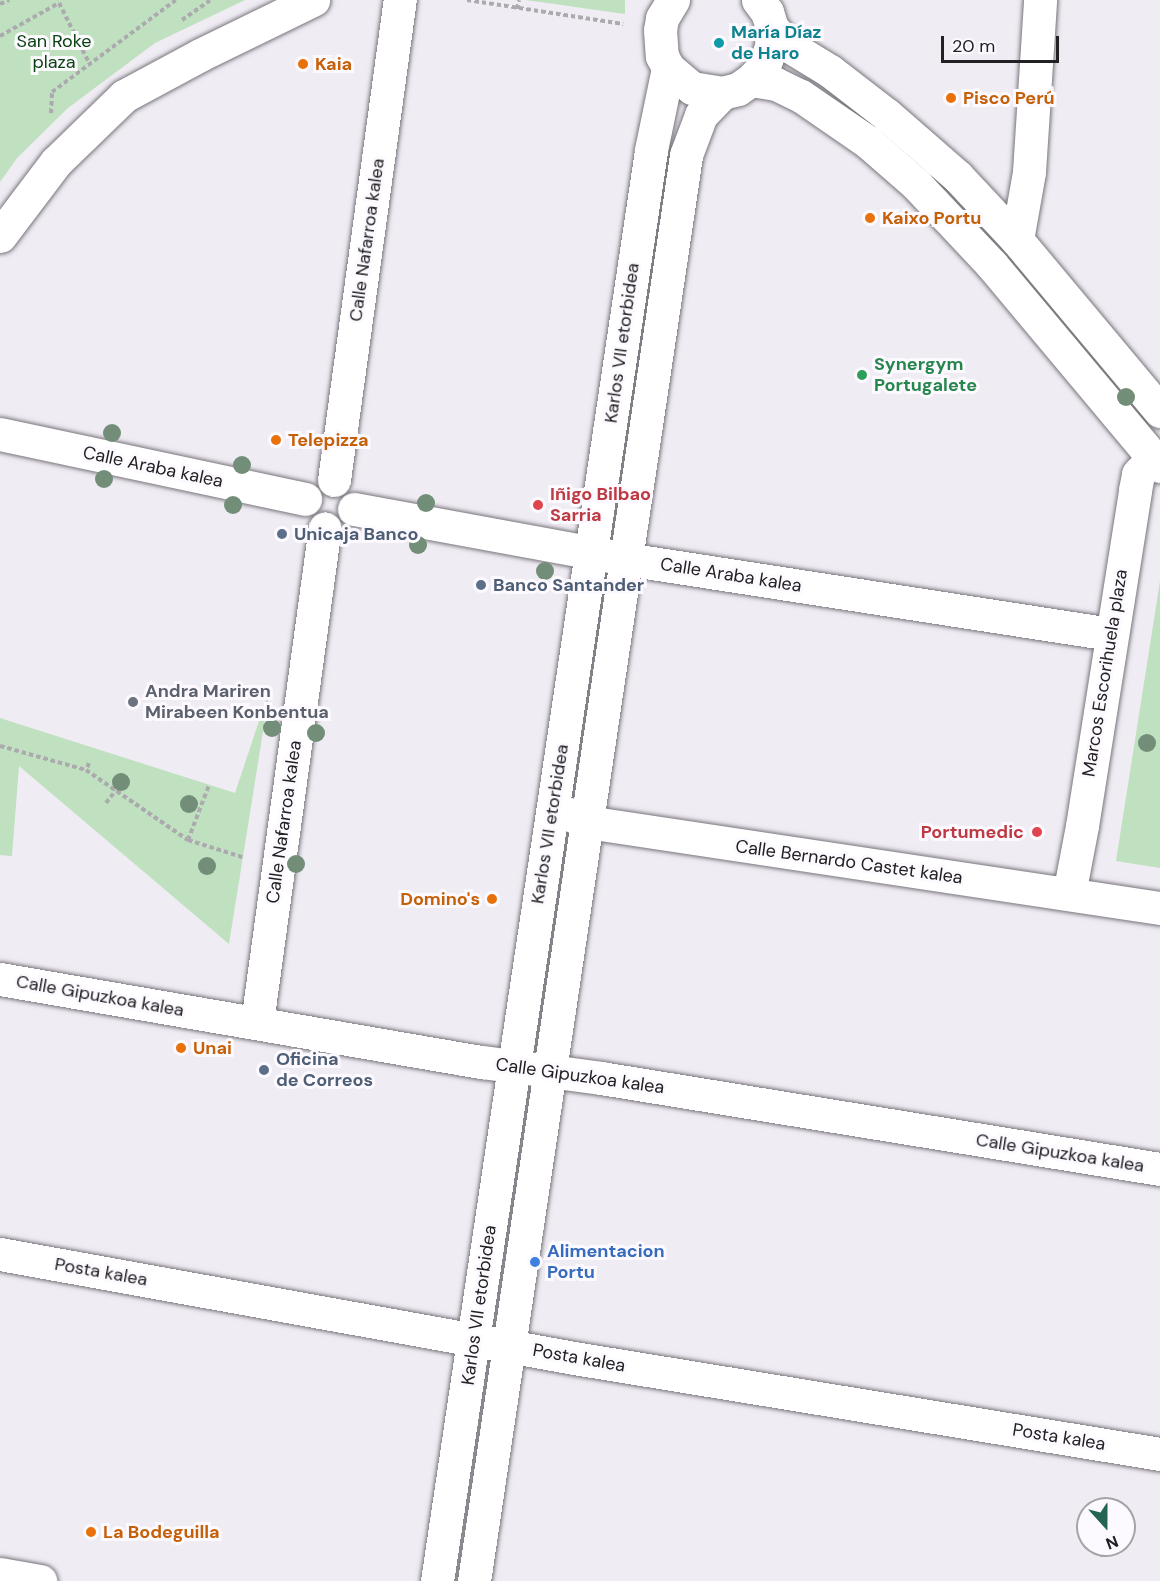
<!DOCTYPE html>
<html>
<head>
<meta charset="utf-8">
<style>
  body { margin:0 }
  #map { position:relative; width:1160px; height:1581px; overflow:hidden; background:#f0ecf4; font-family:"DM Sans",sans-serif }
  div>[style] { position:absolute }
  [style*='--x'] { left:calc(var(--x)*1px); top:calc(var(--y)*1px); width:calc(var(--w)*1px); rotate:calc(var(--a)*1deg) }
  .green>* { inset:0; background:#bfe1bf }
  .path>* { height:4px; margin-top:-2px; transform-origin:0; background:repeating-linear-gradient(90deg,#aca9af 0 4.5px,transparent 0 7.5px) }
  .roads { filter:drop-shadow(0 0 2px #79757c) drop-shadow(0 0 2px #79757c) }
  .minor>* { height:33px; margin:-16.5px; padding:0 16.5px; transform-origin:16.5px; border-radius:16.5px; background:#fff }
  .trees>* { width:18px; height:18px; margin:-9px; border-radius:50%; background:#728e78 }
  .dots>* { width:16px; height:16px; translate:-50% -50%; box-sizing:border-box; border:3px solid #fdfaff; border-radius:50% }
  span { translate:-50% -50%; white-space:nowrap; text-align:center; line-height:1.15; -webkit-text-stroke:6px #fdfaff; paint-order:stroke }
  .culture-label { font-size:18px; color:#0d838f; font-weight:700 }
  .left { translate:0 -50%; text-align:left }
  .park-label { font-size:18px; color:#0a4212 }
  .food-label { font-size:18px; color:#c56008; font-weight:700 }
  .right { translate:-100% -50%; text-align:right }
  .street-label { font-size:18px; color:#212023 }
  .leisure-label { font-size:18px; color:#27864d; font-weight:700 }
  .health-label { font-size:18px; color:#be3a42; font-weight:700 }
  .service-label { font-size:18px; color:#4e5e75; font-weight:700 }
  .worship-label { font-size:18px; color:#5b616d; font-weight:700 }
  .shop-label { font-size:18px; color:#366cbe; font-weight:700 }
  .north { position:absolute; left:1076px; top:1497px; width:60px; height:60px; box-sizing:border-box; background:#fdfaff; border:2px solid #a5a3a7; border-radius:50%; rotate:159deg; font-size:16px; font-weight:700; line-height:24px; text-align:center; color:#212023 }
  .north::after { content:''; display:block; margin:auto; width:21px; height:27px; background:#236555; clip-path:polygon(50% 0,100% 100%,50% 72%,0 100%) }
  .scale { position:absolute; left:941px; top:36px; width:118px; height:27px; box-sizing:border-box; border:3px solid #212023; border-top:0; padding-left:8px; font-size:18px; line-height:21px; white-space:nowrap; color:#212023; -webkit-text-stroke:4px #fdfaff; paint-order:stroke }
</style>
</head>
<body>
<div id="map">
  <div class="green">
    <div style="clip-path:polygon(0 0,245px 0,155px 43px,68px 108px,17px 158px,0 182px)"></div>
    <div style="clip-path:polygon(525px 0,625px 0,625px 14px,540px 2px)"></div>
    <div style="clip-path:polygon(1160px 581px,1160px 868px,1116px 861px)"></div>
    <div style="clip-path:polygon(270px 688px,229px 944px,19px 766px,12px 856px,0 855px,0 718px,235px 793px)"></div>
  </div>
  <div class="path">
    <div style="--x:467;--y:0;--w:158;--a:8.7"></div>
    <div style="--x:0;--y:4;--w:10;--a:-24"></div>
    <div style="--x:517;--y:9;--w:9;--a:-77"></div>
    <div style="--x:182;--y:20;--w:35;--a:-35"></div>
    <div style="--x:0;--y:36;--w:68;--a:-29.2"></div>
    <div style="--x:59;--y:3;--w:67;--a:63.4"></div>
    <div style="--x:51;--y:113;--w:21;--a:-87"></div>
    <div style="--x:52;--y:92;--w:154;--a:-36.6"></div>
    <div style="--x:0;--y:746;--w:89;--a:15.6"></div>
    <div style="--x:89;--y:763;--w:8;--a:113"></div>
    <div style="--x:86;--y:770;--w:124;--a:34.5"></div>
    <div style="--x:188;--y:840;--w:57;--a:17.5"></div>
    <div style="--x:106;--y:803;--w:16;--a:-52"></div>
    <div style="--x:188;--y:840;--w:59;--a:-69.1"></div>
  </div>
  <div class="roads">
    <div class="minor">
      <div style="--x:673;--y:0;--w:21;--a:121"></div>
      <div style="--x:662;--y:18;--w:12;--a:99"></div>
      <div style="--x:660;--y:30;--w:26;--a:86"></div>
      <div style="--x:662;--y:56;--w:13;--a:63"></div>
      <div style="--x:668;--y:68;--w:31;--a:40"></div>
      <div style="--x:692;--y:88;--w:30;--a:9"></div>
      <div style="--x:722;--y:93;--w:16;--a:-14"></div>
      <div style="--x:738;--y:89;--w:16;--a:-35"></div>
      <div style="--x:751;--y:80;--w:19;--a:-47"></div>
      <div style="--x:764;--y:66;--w:20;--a:-70"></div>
      <div style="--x:771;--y:47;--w:19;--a:-87"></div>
      <div style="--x:772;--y:28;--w:17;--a:-107"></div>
      <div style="--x:767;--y:12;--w:15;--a:-127"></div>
      <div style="--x:772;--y:28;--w:25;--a:47"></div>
      <div style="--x:789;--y:46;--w:48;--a:31.4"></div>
      <div style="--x:830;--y:71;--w:72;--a:37.7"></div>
      <div style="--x:887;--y:115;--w:94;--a:41.1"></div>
      <div style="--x:958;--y:177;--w:86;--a:46.9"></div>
      <div style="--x:1017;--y:240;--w:223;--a:50.1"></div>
      <div style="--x:751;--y:80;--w:25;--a:9"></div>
      <div style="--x:776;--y:84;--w:28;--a:26"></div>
      <div style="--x:801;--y:96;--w:81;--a:34.5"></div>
      <div style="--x:868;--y:142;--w:64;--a:41.2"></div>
      <div style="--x:916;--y:184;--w:111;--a:46.8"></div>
      <div style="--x:992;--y:265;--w:262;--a:50.1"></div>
      <div style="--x:0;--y:236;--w:93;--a:-52.9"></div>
      <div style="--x:56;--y:162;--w:95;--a:-44.1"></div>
      <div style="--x:124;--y:96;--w:86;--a:-28.3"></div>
      <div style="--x:200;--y:55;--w:126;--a:-26"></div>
      <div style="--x:1017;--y:240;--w:69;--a:-80"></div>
      <div style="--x:1029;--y:172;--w:172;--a:-86.3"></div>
      <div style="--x:0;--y:434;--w:312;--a:12"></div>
      <div style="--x:334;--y:480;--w:485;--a:-82.2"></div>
      <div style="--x:354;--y:509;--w:277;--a:10.4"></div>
      <div style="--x:626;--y:559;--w:490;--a:8.8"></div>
      <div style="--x:566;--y:813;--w:23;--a:23"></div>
      <div style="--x:587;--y:822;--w:579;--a:8.54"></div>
      <div style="--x:1069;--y:894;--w:69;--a:-79.2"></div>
      <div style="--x:1082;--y:826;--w:340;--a:-81"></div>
      <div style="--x:1135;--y:490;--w:16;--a:-79"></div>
      <div style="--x:1138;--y:474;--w:22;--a:-47"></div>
      <div style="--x:0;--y:979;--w:490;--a:9.8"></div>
      <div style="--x:483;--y:1062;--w:119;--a:7.7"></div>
      <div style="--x:601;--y:1078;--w:566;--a:9.25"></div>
      <div style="--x:259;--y:1008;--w:484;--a:-82.2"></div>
      <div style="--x:0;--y:1254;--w:583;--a:10.27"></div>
      <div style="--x:574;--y:1358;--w:594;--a:9.3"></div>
      <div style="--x:0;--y:1574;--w:41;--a:9.9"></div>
      <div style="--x:437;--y:1581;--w:1447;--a:-81.49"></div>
      <div style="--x:651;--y:150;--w:84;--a:-78.3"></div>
      <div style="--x:474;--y:1581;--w:1442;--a:-81.54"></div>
      <div style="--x:686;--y:155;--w:43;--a:-69.4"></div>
      <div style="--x:701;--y:115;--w:30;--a:-46"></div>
    </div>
  </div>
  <div class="trees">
    <div style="left:1126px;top:397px"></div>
    <div style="left:112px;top:433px"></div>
    <div style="left:242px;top:465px"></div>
    <div style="left:104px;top:479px"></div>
    <div style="left:426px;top:503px"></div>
    <div style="left:233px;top:505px"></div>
    <div style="left:418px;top:545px"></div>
    <div style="left:545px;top:571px"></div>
    <div style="left:272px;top:728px"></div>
    <div style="left:316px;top:733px"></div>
    <div style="left:1147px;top:743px"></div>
    <div style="left:121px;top:782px"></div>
    <div style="left:189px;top:804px"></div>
    <div style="left:296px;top:864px"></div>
    <div style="left:207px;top:866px"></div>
  </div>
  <div class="dots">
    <div style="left:719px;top:43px;background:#0f9aa8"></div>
    <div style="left:303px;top:64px;background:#e8710a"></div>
    <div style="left:951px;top:98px;background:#e8710a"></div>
    <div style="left:870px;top:218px;background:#e8710a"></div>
    <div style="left:862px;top:375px;background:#2e9e5b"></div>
    <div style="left:276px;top:440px;background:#e8710a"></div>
    <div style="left:538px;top:505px;background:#e0444e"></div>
    <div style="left:282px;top:534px;background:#5c6f8a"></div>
    <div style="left:481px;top:585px;background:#5c6f8a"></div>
    <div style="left:133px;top:702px;background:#6b7280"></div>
    <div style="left:1037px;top:832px;background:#e0444e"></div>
    <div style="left:492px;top:899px;background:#e8710a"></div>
    <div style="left:181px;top:1048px;background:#e8710a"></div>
    <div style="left:264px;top:1070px;background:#5c6f8a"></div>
    <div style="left:535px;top:1262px;background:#3f7fe0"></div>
    <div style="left:91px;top:1532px;background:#e8710a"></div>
  </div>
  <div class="culture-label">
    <span class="left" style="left:731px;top:43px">María Díaz<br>de Haro</span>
  </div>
  <div class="park-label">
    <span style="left:54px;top:52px">San Roke<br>plaza</span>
  </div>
  <div class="food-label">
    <span class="left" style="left:315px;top:64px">Kaia</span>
    <span class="left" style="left:963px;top:98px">Pisco Perú</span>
    <span class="left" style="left:882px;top:218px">Kaixo Portu</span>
    <span class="left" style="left:288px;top:440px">Telepizza</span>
    <span class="right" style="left:480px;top:899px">Domino's</span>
    <span class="left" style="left:193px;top:1048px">Unai</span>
    <span class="left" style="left:103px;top:1532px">La Bodeguilla</span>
  </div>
  <div class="street-label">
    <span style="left:367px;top:240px;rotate:-82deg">Calle Nafarroa kalea</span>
    <span style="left:622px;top:343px;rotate:-82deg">Karlos VII etorbidea</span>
    <span style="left:153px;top:467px;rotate:12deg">Calle Araba kalea</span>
    <span style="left:731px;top:575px;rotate:9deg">Calle Araba kalea</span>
    <span style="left:1105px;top:673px;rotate:-81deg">Marcos Escorihuela plaza</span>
    <span style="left:284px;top:822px;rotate:-82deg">Calle Nafarroa kalea</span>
    <span style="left:550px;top:824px;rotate:-81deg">Karlos VII etorbidea</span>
    <span style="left:849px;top:862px;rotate:8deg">Calle Bernardo Castet kalea</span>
    <span style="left:100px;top:996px;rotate:10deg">Calle Gipuzkoa kalea</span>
    <span style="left:580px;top:1076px;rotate:8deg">Calle Gipuzkoa kalea</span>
    <span style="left:1060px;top:1153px;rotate:9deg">Calle Gipuzkoa kalea</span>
    <span style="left:101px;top:1272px;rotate:10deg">Posta kalea</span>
    <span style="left:479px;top:1305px;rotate:-82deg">Karlos VII etorbidea</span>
    <span style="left:579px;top:1358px;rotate:10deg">Posta kalea</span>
    <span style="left:1059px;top:1437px;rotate:9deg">Posta kalea</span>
  </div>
  <div class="leisure-label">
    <span class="left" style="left:874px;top:375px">Synergym<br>Portugalete</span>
  </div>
  <div class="health-label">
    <span class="left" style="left:550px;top:505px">Iñigo Bilbao<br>Sarria</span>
    <span class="right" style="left:1024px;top:832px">Portumedic</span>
  </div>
  <div class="service-label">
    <span class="left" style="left:294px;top:534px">Unicaja Banco</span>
    <span class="left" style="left:493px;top:585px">Banco Santander</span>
    <span class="left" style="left:276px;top:1070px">Oficina<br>de Correos</span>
  </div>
  <div class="worship-label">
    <span class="left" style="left:145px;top:702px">Andra Mariren<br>Mirabeen Konbentua</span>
  </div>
  <div class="shop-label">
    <span class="left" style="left:547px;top:1262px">Alimentacion<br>Portu</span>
  </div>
  <div class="north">N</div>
  <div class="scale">20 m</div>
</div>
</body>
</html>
